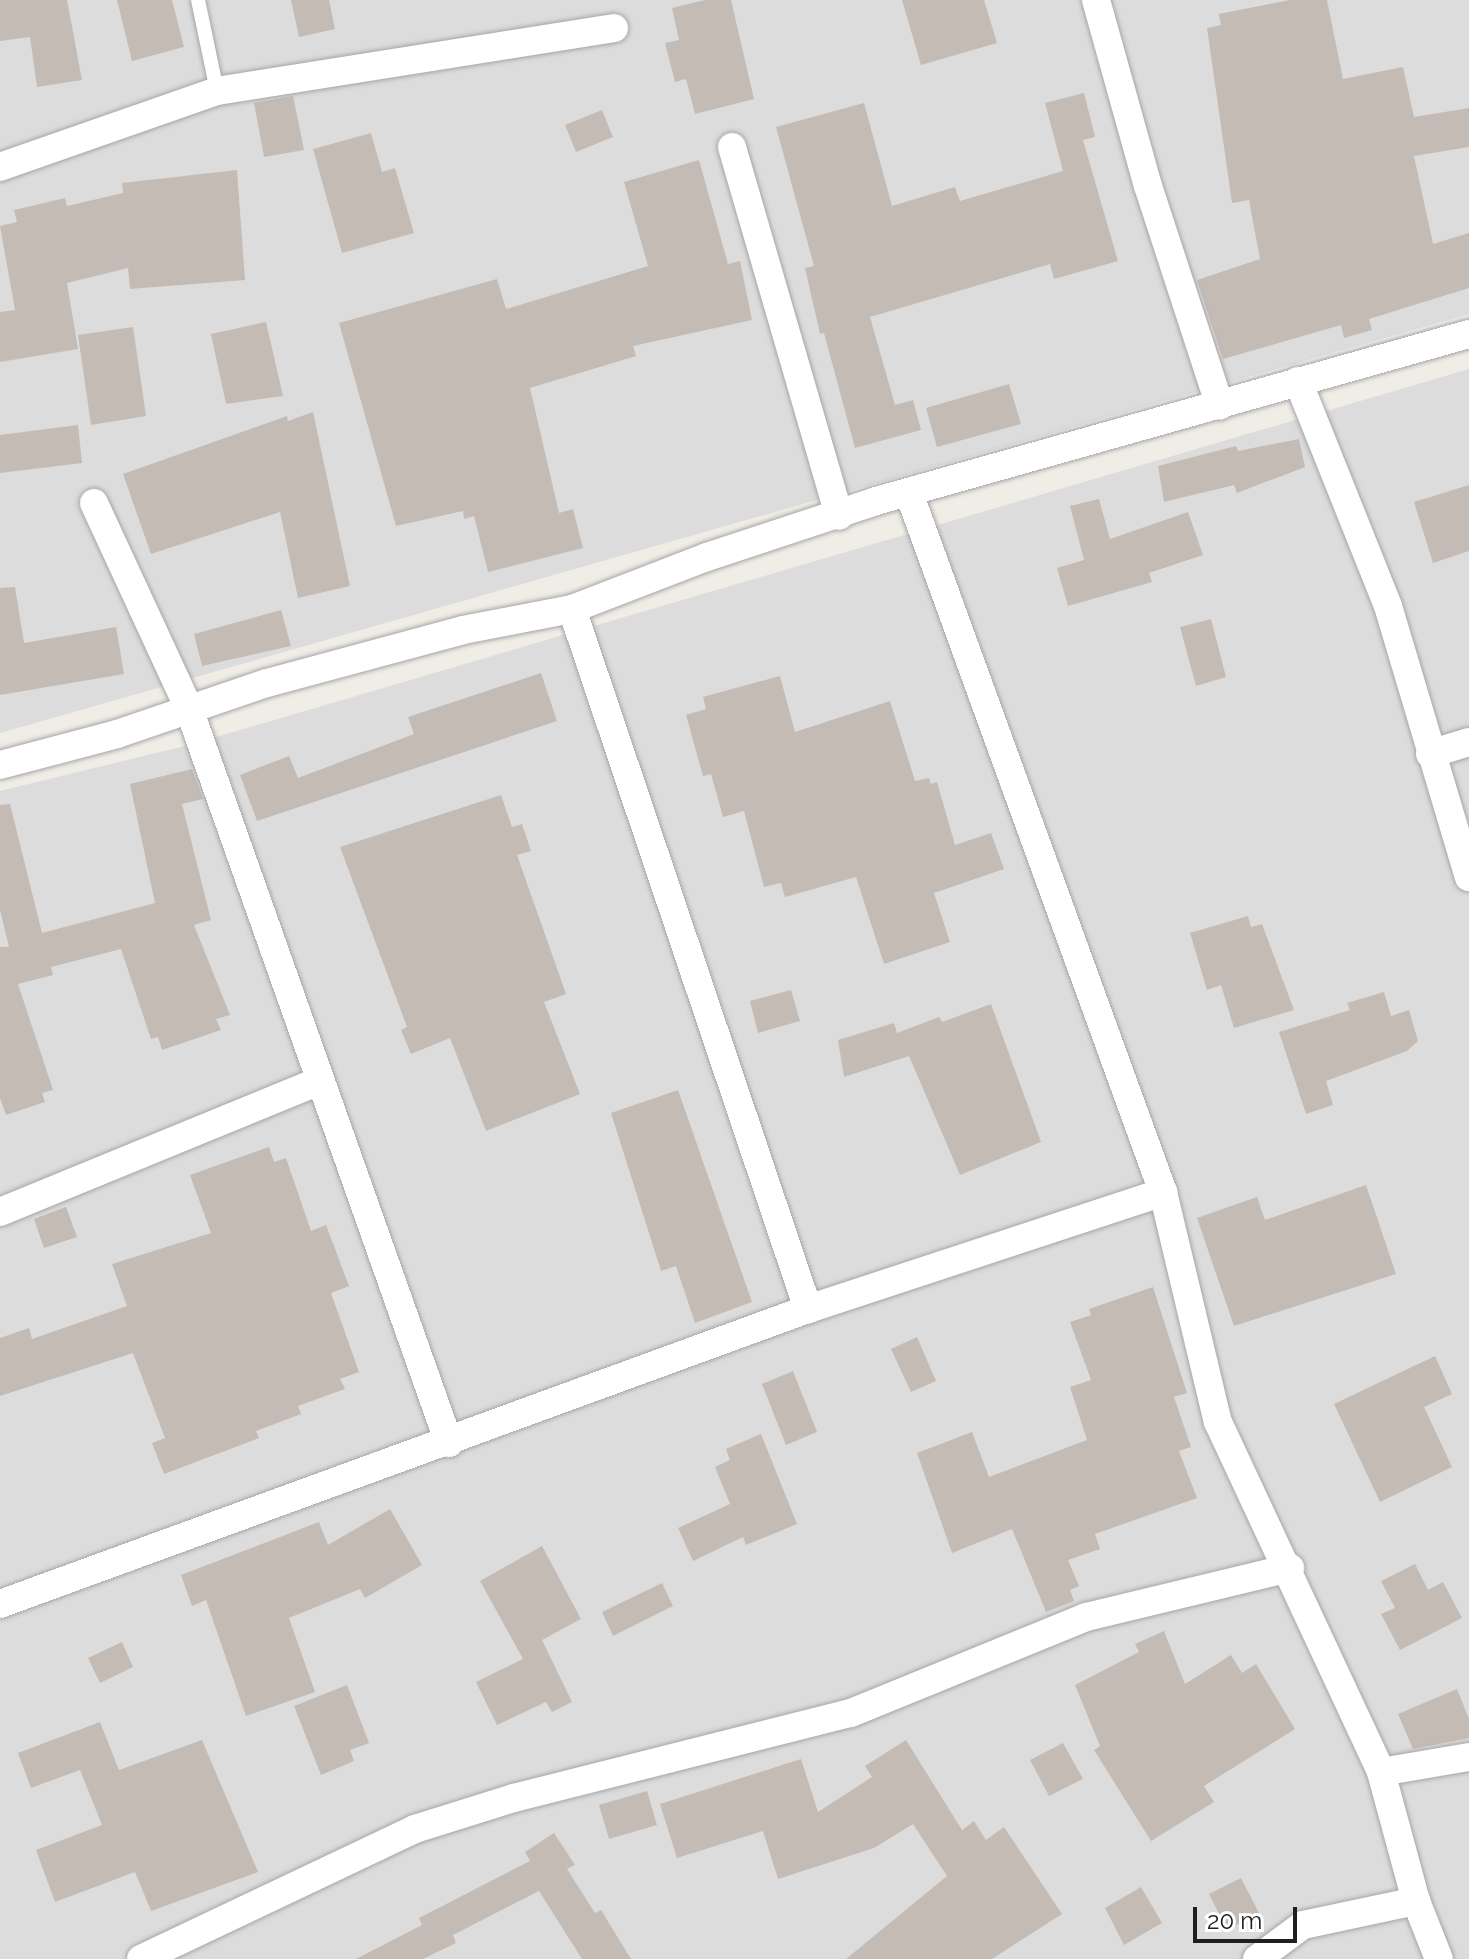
<!DOCTYPE html>
<html>
<head>
<meta charset="utf-8">
<style>
  body { margin:0 }
  #map { position:relative; width:1469px; height:1959px; overflow:hidden; background:#f0ece6; font-family:Raleway,sans-serif }
  div>[style] { position:absolute }
  [style*='--x'] { left:calc(var(--x)*1px); top:calc(var(--y)*1px); width:calc(var(--w)*1px); rotate:calc(var(--a)*1deg) }
  .residential>* { inset:0; background:#dddcdc }
  .building>* { inset:0; background:#c5bbb5 }
  .roads { filter:drop-shadow(0 0 2px #a6a6a6) drop-shadow(0 0 2px #a6a6a6) }
  .lane>* { height:14px; margin:-7px; padding:0 7px; transform-origin:7px; border-radius:7px; background:#fff }
  .street>* { height:28px; margin:-14px; padding:0 14px; transform-origin:14px; border-radius:14px; background:#fff }
  span { translate:-50% -50%; white-space:nowrap; text-align:center; line-height:1.15; -webkit-text-stroke:6px #fff; paint-order:stroke }
  .scale { position:absolute; left:1193px; top:1907px; width:104px; height:36px; box-sizing:border-box; border:4px solid #1f1f1f; border-top:0; padding-left:10px; font-size:24px; line-height:28px; white-space:nowrap; color:#1f1f1f; -webkit-text-stroke:6px #fff; paint-order:stroke }
</style>
</head>
<body>
<div id="map">
  <div class="residential">
    <div style="clip-path:polygon(0 0,1469px 0,1469px 314px,0 733px)"></div>
    <div style="clip-path:polygon(1469px 369px,1469px 1959px,0 1959px,0 791px,189px 745px)"></div>
  </div>
  <div class="building">
    <div style="clip-path:polygon(0 0,67px 0,82px 80px,37px 87px,30px 37px,0 41px)"></div>
    <div style="clip-path:polygon(117px 0,172px 0,184px 47px,132px 61px)"></div>
    <div style="clip-path:polygon(291px 0,329px 0,335px 29px,299px 37px)"></div>
    <div style="clip-path:polygon(705px 0,731px 0,754px 99px,695px 114px,686px 79px,675px 82px,665px 43px,679px 40px,672px 8px)"></div>
    <div style="clip-path:polygon(902px 0,984px 0,997px 43px,921px 65px)"></div>
    <div style="clip-path:polygon(1290px 0,1327px 0,1343px 79px,1403px 67px,1414px 117px,1469px 108px,1469px 147px,1414px 156px,1433px 244px,1469px 233px,1469px 288px,1369px 319px,1372px 330px,1344px 338px,1341px 325px,1223px 359px,1197px 280px,1260px 259px,1249px 200px,1232px 203px,1207px 28px,1221px 25px,1219px 14px)"></div>
    <div style="clip-path:polygon(1084px 93px,1095px 137px,1083px 140px,1118px 261px,1054px 279px,1050px 264px,870px 317px,895px 405px,913px 400px,921px 430px,855px 448px,824px 333px,820px 334px,805px 268px,814px 266px,776px 127px,864px 103px,892px 206px,955px 187px,960px 201px,1063px 171px,1045px 103px)"></div>
    <div style="clip-path:polygon(293px 96px,304px 150px,264px 157px,254px 103px)"></div>
    <div style="clip-path:polygon(602px 110px,613px 137px,576px 152px,565px 125px)"></div>
    <div style="clip-path:polygon(371px 133px,382px 172px,395px 168px,414px 233px,342px 253px,313px 149px)"></div>
    <div style="clip-path:polygon(699px 160px,728px 264px,740px 261px,752px 320px,633px 346px,636px 356px,530px 388px,559px 513px,573px 509px,583px 548px,488px 572px,474px 516px,464px 519px,463px 511px,396px 526px,339px 323px,497px 279px,506px 309px,648px 266px,624px 182px)"></div>
    <div style="clip-path:polygon(237px 170px,245px 280px,130px 289px,128px 268px,67px 283px,78px 349px,0 362px,0 312px,15px 310px,0 226px,17px 222px,14px 210px,65px 198px,67px 206px,123px 193px,122px 183px)"></div>
    <div style="clip-path:polygon(266px 322px,283px 396px,226px 404px,211px 334px)"></div>
    <div style="clip-path:polygon(133px 327px,146px 416px,91px 425px,78px 335px)"></div>
    <div style="clip-path:polygon(1009px 384px,1021px 424px,937px 447px,926px 408px)"></div>
    <div style="clip-path:polygon(313px 412px,350px 586px,298px 598px,280px 512px,151px 554px,123px 474px,287px 416px,288px 421px)"></div>
    <div style="clip-path:polygon(78px 425px,82px 463px,0 473px,0 435px)"></div>
    <div style="clip-path:polygon(1299px 439px,1305px 467px,1237px 493px,1234px 485px,1164px 502px,1158px 466px,1236px 446px,1238px 451px)"></div>
    <div style="clip-path:polygon(1469px 485px,1469px 551px,1433px 563px,1414px 502px)"></div>
    <div style="clip-path:polygon(1099px 499px,1110px 539px,1188px 512px,1203px 555px,1149px 573px,1152px 582px,1068px 606px,1057px 568px,1084px 560px,1070px 506px)"></div>
    <div style="clip-path:polygon(15px 587px,24px 643px,116px 627px,124px 674px,0 695px,0 588px)"></div>
    <div style="clip-path:polygon(281px 610px,291px 646px,202px 666px,194px 634px)"></div>
    <div style="clip-path:polygon(1211px 619px,1226px 677px,1196px 686px,1180px 627px)"></div>
    <div style="clip-path:polygon(541px 673px,557px 721px,257px 821px,240px 775px,289px 756px,298px 778px,414px 734px,408px 717px)"></div>
    <div style="clip-path:polygon(780px 676px,795px 732px,890px 701px,915px 781px,929px 778px,931px 784px,937px 782px,955px 845px,991px 833px,1004px 869px,934px 893px,950px 942px,884px 964px,856px 877px,785px 897px,781px 883px,764px 887px,744px 811px,723px 817px,711px 774px,703px 776px,686px 715px,706px 709px,703px 697px)"></div>
    <div style="clip-path:polygon(192px 769px,203px 799px,182px 804px,211px 920px,194px 925px,230px 1015px,216px 1019px,221px 1030px,162px 1050px,158px 1037px,151px 1039px,121px 949px,51px 967px,53px 975px,18px 984px,53px 1090px,42px 1093px,45px 1102px,6px 1115px,0 1098px,0 947px,9px 947px,0 910px,0 805px,10px 804px,42px 933px,155px 903px,130px 784px)"></div>
    <div style="clip-path:polygon(501px 795px,512px 827px,522px 824px,531px 851px,517px 855px,566px 994px,544px 1002px,580px 1094px,486px 1131px,450px 1038px,411px 1054px,401px 1030px,407px 1027px,340px 847px)"></div>
    <div style="clip-path:polygon(1248px 916px,1251px 927px,1262px 924px,1294px 1010px,1234px 1028px,1221px 985px,1207px 990px,1190px 933px)"></div>
    <div style="clip-path:polygon(791px 990px,800px 1021px,758px 1033px,750px 1001px)"></div>
    <div style="clip-path:polygon(1384px 992px,1391px 1016px,1409px 1010px,1418px 1041px,1407px 1051px,1326px 1081px,1333px 1105px,1306px 1114px,1279px 1032px,1350px 1010px,1347px 1003px)"></div>
    <div style="clip-path:polygon(991px 1004px,1041px 1142px,960px 1175px,909px 1056px,844px 1077px,838px 1040px,894px 1023px,897px 1033px,939px 1017px,942px 1022px)"></div>
    <div style="clip-path:polygon(678px 1090px,752px 1302px,695px 1323px,676px 1266px,661px 1271px,611px 1113px)"></div>
    <div style="clip-path:polygon(269px 1147px,274px 1162px,286px 1158px,311px 1231px,326px 1225px,349px 1286px,331px 1293px,359px 1372px,340px 1379px,345px 1389px,298px 1406px,301px 1414px,256px 1431px,259px 1438px,164px 1474px,152px 1443px,165px 1438px,133px 1353px,0 1396px,0 1338px,29px 1328px,32px 1339px,127px 1306px,112px 1264px,211px 1233px,190px 1175px)"></div>
    <div style="clip-path:polygon(1366px 1185px,1396px 1274px,1234px 1326px,1197px 1218px,1257px 1197px,1265px 1220px)"></div>
    <div style="clip-path:polygon(66px 1207px,77px 1237px,44px 1248px,34px 1219px)"></div>
    <div style="clip-path:polygon(1153px 1287px,1187px 1393px,1174px 1397px,1191px 1447px,1179px 1451px,1197px 1498px,1095px 1534px,1100px 1549px,1068px 1560px,1079px 1586px,1070px 1590px,1074px 1601px,1046px 1612px,1012px 1529px,952px 1553px,917px 1453px,972px 1432px,989px 1477px,1087px 1440px,1070px 1387px,1091px 1380px,1070px 1322px,1091px 1315px,1089px 1309px)"></div>
    <div style="clip-path:polygon(917px 1337px,936px 1381px,911px 1392px,891px 1349px)"></div>
    <div style="clip-path:polygon(1435px 1356px,1452px 1394px,1424px 1407px,1452px 1467px,1380px 1502px,1334px 1404px)"></div>
    <div style="clip-path:polygon(793px 1371px,817px 1432px,786px 1445px,762px 1384px)"></div>
    <div style="clip-path:polygon(761px 1434px,797px 1524px,746px 1545px,743px 1537px,693px 1561px,678px 1528px,730px 1504px,715px 1467px,730px 1460px,726px 1449px)"></div>
    <div style="clip-path:polygon(390px 1509px,422px 1565px,365px 1598px,360px 1589px,289px 1618px,315px 1692px,246px 1716px,206px 1600px,192px 1606px,181px 1575px,319px 1522px,328px 1545px)"></div>
    <div style="clip-path:polygon(542px 1546px,581px 1619px,542px 1640px,572px 1702px,552px 1712px,546px 1702px,497px 1725px,476px 1682px,523px 1659px,480px 1581px)"></div>
    <div style="clip-path:polygon(1415px 1564px,1428px 1590px,1443px 1582px,1462px 1618px,1400px 1650px,1381px 1614px,1395px 1608px,1381px 1581px)"></div>
    <div style="clip-path:polygon(662px 1583px,673px 1606px,613px 1636px,602px 1612px)"></div>
    <div style="clip-path:polygon(1164px 1631px,1185px 1684px,1231px 1655px,1242px 1673px,1256px 1664px,1295px 1729px,1204px 1786px,1214px 1802px,1151px 1841px,1094px 1750px,1100px 1746px,1075px 1685px,1139px 1652px,1135px 1644px)"></div>
    <div style="clip-path:polygon(122px 1642px,133px 1667px,100px 1683px,88px 1658px)"></div>
    <div style="clip-path:polygon(347px 1685px,369px 1743px,350px 1750px,354px 1761px,321px 1775px,294px 1706px)"></div>
    <div style="clip-path:polygon(1457px 1689px,1469px 1719px,1469px 1738px,1413px 1749px,1398px 1714px)"></div>
    <div style="clip-path:polygon(100px 1722px,119px 1770px,202px 1740px,258px 1872px,151px 1911px,135px 1872px,55px 1902px,36px 1850px,102px 1825px,80px 1770px,31px 1788px,18px 1753px)"></div>
    <div style="clip-path:polygon(906px 1740px,962px 1830px,974px 1821px,986px 1840px,1004px 1827px,1062px 1914px,992px 1959px,846px 1959px,947px 1876px,913px 1824px,874px 1848px,778px 1879px,763px 1831px,677px 1858px,660px 1804px,801px 1759px,818px 1812px,872px 1777px,865px 1766px)"></div>
    <div style="clip-path:polygon(1063px 1743px,1083px 1779px,1049px 1796px,1030px 1760px)"></div>
    <div style="clip-path:polygon(647px 1791px,657px 1825px,609px 1839px,599px 1805px)"></div>
    <div style="clip-path:polygon(554px 1833px,575px 1865px,567px 1869px,595px 1913px,601px 1910px,631px 1959px,582px 1959px,539px 1891px,453px 1935px,456px 1943px,423px 1959px,356px 1959px,422px 1925px,419px 1918px,530px 1861px,525px 1852px)"></div>
    <div style="clip-path:polygon(1241px 1878px,1259px 1913px,1227px 1930px,1209px 1894px)"></div>
    <div style="clip-path:polygon(1141px 1887px,1162px 1923px,1124px 1945px,1105px 1908px)"></div>
  </div>
  <div class="roads">
    <div class="lane">
      <div style="--x:198;--y:0;--w:93;--a:78.2"></div>
    </div>
    <div class="street">
      <div style="--x:1096;--y:0;--w:193;--a:74.4"></div>
      <div style="--x:1148;--y:186;--w:231;--a:71.9"></div>
      <div style="--x:732;--y:147;--w:384;--a:73.8"></div>
      <div style="--x:0;--y:167;--w:230;--a:-19.3"></div>
      <div style="--x:217;--y:91;--w:402;--a:-9"></div>
      <div style="--x:1298;--y:381;--w:242;--a:68.2"></div>
      <div style="--x:1388;--y:606;--w:283;--a:73.4"></div>
      <div style="--x:909;--y:493;--w:744;--a:70.03"></div>
      <div style="--x:1163;--y:1192;--w:236;--a:76.6"></div>
      <div style="--x:1218;--y:1422;--w:386;--a:65"></div>
      <div style="--x:1381;--y:1772;--w:134;--a:74.8"></div>
      <div style="--x:1416;--y:1901;--w:62;--a:68.4"></div>
      <div style="--x:94;--y:503;--w:224;--a:65.2"></div>
      <div style="--x:188;--y:706;--w:782;--a:70.5"></div>
      <div style="--x:572;--y:609;--w:739;--a:71.37"></div>
      <div style="--x:1430;--y:754;--w:41;--a:-17.1"></div>
      <div style="--x:0;--y:765;--w:121;--a:-14.8"></div>
      <div style="--x:117;--y:734;--w:158;--a:-18.8"></div>
      <div style="--x:267;--y:683;--w:203;--a:-15.1"></div>
      <div style="--x:463;--y:630;--w:111;--a:-10.9"></div>
      <div style="--x:572;--y:609;--w:145;--a:-21.1"></div>
      <div style="--x:707;--y:557;--w:178;--a:-18.3"></div>
      <div style="--x:876;--y:501;--w:616;--a:-15.73"></div>
      <div style="--x:0;--y:1212;--w:345;--a:-22.3"></div>
      <div style="--x:0;--y:1604;--w:860;--a:-20.06"></div>
      <div style="--x:808;--y:1309;--w:374;--a:-18.2"></div>
      <div style="--x:1381;--y:1772;--w:89;--a:-9.7"></div>
      <div style="--x:141;--y:1959;--w:303;--a:-25.4"></div>
      <div style="--x:415;--y:1829;--w:104;--a:-17.4"></div>
      <div style="--x:514;--y:1798;--w:348;--a:-14.2"></div>
      <div style="--x:851;--y:1713;--w:254;--a:-22.2"></div>
      <div style="--x:1086;--y:1617;--w:210;--a:-13.5"></div>
      <div style="--x:1257;--y:1959;--w:57;--a:-36.5"></div>
      <div style="--x:1303;--y:1925;--w:116;--a:-12"></div>
    </div>
  </div>
  <div class="scale">20 m</div>
</div>
</body>
</html>
